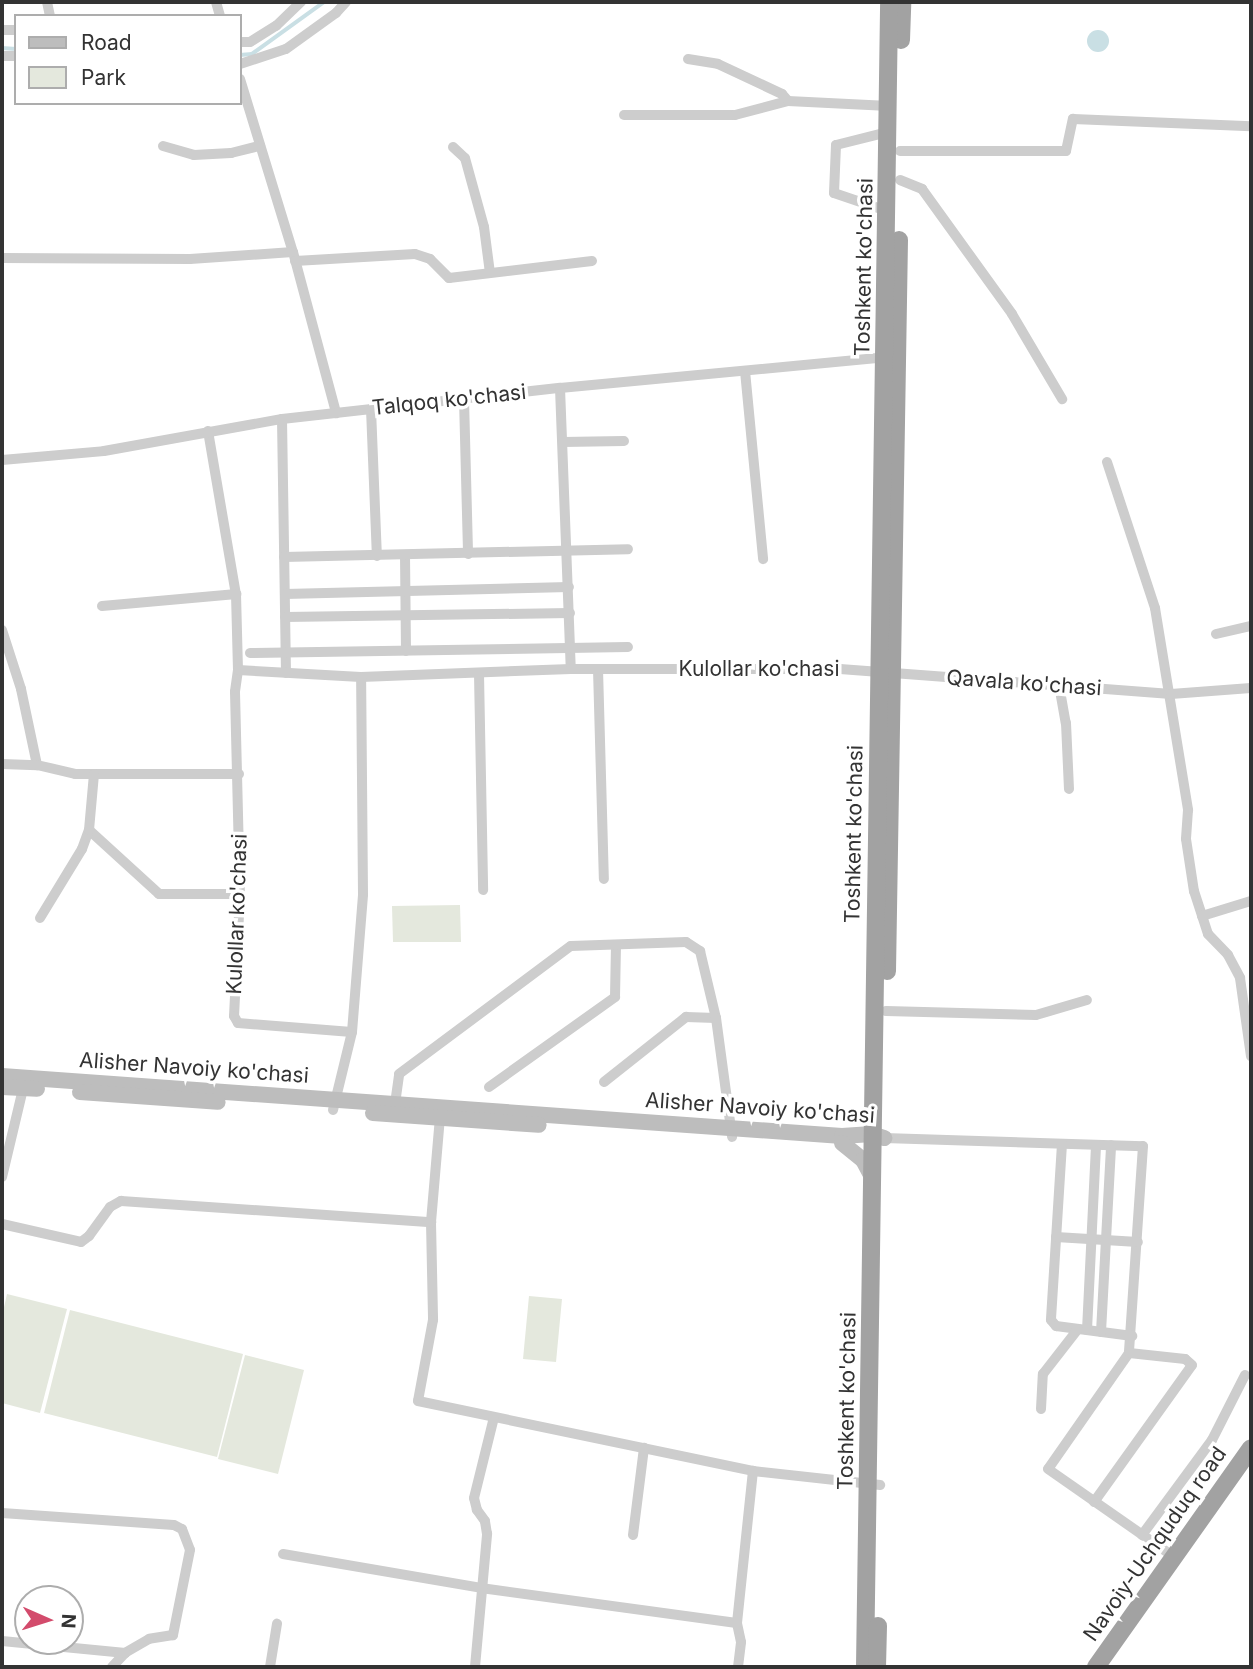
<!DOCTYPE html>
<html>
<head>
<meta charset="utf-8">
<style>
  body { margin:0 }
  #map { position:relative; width:1253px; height:1669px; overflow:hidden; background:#fff; font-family:Inter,sans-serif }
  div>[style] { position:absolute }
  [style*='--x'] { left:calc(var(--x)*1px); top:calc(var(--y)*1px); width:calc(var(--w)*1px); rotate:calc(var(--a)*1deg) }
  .green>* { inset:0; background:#e4e8dd }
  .water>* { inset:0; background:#c9dfe4 }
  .round { border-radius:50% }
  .stream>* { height:3.5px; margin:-1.75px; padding:0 1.75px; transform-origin:1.75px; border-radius:1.75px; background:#c9dfe4 }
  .minor>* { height:10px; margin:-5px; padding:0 5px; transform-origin:5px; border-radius:5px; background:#cdcdcd }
  .secondary>* { height:16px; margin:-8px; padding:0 8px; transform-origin:8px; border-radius:8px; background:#bdbdbd }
  .trunk>* { height:18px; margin:-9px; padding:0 9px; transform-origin:9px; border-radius:9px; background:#a2a2a2 }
  span { translate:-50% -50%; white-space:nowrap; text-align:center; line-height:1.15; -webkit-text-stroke:7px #fff; paint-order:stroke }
  .street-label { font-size:21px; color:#333 }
  .frame { position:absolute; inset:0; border:4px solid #333; pointer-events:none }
  .legend { position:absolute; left:14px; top:14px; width:228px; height:91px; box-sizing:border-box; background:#fff; border:2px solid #adadad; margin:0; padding:9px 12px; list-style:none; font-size:21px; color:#333 }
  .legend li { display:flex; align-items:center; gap:14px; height:35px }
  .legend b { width:35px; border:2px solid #adadad }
  .north { position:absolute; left:14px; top:1585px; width:70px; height:70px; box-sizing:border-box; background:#fff; border:2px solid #adadad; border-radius:50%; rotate:93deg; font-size:19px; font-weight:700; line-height:28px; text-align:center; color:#333 }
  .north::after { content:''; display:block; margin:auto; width:24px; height:32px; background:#d34b6c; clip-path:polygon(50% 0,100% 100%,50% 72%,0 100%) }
</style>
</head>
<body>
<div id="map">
  <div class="green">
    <div style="clip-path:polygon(460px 905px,461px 942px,393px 942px,392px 906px)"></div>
    <div style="clip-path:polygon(7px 1294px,67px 1309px,40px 1413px,2px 1403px,2px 1316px)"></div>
    <div style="clip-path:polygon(529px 1296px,562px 1299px,556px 1362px,523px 1359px)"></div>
    <div style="clip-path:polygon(70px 1310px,243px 1354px,217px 1457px,44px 1413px)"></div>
    <div style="clip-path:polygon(245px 1355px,304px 1370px,278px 1474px,218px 1459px)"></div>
  </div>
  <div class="water">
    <div class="round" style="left:1087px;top:30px;width:22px;height:22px"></div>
  </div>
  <div class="stream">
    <div style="--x:2;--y:48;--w:14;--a:4"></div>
    <div style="--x:240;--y:55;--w:12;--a:-5"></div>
    <div style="--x:252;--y:54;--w:89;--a:-35.8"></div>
  </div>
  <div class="minor">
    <div style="--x:47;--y:2;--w:14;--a:78"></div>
    <div style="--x:216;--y:2;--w:15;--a:74"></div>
    <div style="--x:2;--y:30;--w:14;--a:0"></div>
    <div style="--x:240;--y:42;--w:10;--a:0"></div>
    <div style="--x:250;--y:42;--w:31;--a:-32"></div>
    <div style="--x:276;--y:26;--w:35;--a:-44"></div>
    <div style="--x:2;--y:56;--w:14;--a:0"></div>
    <div style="--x:688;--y:59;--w:30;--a:9"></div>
    <div style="--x:718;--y:64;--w:71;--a:25.1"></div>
    <div style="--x:782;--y:94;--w:9;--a:49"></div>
    <div style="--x:240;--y:64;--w:48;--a:-18.1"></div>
    <div style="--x:286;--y:49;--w:62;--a:-35.8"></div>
    <div style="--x:336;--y:13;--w:15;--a:-48"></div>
    <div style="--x:240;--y:79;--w:181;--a:73"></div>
    <div style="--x:293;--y:252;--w:167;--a:75"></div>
    <div style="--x:624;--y:115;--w:111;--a:0"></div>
    <div style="--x:735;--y:115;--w:55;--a:-14.8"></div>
    <div style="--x:788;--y:101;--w:101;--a:2.8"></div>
    <div style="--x:163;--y:146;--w:32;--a:16"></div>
    <div style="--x:194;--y:155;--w:37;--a:-3"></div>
    <div style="--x:231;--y:153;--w:30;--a:-14"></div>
    <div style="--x:453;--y:147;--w:16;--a:43"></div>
    <div style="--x:465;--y:158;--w:72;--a:74.6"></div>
    <div style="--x:484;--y:227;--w:46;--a:82.6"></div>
    <div style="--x:900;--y:151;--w:166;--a:0"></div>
    <div style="--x:1066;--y:151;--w:33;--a:-78"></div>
    <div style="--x:1073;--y:119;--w:178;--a:2.3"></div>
    <div style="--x:900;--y:180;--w:24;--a:22"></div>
    <div style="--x:922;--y:189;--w:154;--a:54.2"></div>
    <div style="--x:1012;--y:314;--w:99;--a:59.5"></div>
    <div style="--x:887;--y:211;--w:56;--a:-161.2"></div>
    <div style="--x:834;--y:193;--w:48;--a:-87.6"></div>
    <div style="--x:836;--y:145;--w:54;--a:-14"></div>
    <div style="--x:2;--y:258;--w:188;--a:0.3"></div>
    <div style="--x:190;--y:259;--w:103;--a:-3.9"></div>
    <div style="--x:295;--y:261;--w:120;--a:-3.3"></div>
    <div style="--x:415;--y:254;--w:16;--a:18"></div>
    <div style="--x:430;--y:259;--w:27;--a:45"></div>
    <div style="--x:449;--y:278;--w:144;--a:-6.8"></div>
    <div style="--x:745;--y:371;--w:189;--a:84.5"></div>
    <div style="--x:560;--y:388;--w:281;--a:87.8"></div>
    <div style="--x:464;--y:399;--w:155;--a:88.5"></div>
    <div style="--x:371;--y:409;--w:147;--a:87.7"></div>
    <div style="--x:282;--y:419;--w:254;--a:89.1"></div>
    <div style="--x:208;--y:431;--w:165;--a:80.3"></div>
    <div style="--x:236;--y:594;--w:76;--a:88.5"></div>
    <div style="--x:238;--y:670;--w:22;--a:98"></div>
    <div style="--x:235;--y:692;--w:202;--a:88.6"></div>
    <div style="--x:240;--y:894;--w:122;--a:92.8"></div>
    <div style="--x:234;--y:1016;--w:8;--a:60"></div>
    <div style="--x:238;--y:1023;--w:114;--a:4.5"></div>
    <div style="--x:563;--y:442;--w:61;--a:-0.9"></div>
    <div style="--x:2;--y:460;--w:102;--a:-5"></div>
    <div style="--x:104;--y:451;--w:181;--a:-10.2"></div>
    <div style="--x:282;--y:419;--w:280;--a:-6.4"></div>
    <div style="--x:560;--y:388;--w:329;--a:-5.4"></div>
    <div style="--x:1107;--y:462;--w:154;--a:71.8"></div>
    <div style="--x:1155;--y:608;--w:205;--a:80.7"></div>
    <div style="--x:1188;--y:810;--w:29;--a:94"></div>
    <div style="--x:1186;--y:839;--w:53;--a:81.3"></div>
    <div style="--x:1194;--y:891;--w:45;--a:72"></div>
    <div style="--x:1208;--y:934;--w:29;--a:46"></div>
    <div style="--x:1228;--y:955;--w:26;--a:62"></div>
    <div style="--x:1240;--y:978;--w:79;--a:82"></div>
    <div style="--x:405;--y:555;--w:96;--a:89.4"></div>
    <div style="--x:284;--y:557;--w:344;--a:-1.3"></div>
    <div style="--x:285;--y:594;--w:284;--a:-1.4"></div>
    <div style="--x:102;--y:606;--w:135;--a:-5.1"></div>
    <div style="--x:285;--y:617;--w:285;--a:-0.8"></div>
    <div style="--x:2;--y:630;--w:62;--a:72.1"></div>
    <div style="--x:21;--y:689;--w:78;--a:78.1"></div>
    <div style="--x:1216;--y:634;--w:36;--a:-13"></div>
    <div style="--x:250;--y:653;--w:378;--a:-0.9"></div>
    <div style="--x:598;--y:669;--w:210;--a:88.4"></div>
    <div style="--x:238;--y:670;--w:123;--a:3.3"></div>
    <div style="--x:361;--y:677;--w:210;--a:-2.2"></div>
    <div style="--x:571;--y:669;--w:269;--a:0"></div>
    <div style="--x:840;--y:669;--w:332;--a:4.3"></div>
    <div style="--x:1171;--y:694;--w:80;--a:-4.3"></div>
    <div style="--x:479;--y:674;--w:216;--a:88.9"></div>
    <div style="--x:1059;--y:685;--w:39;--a:80"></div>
    <div style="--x:1066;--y:723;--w:66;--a:87.4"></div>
    <div style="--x:2;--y:764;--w:35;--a:2"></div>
    <div style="--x:37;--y:765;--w:39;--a:13"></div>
    <div style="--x:75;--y:774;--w:164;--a:0"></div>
    <div style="--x:89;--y:830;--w:95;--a:42.4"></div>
    <div style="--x:159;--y:894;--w:81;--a:0"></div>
    <div style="--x:1202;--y:916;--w:51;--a:-17"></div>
    <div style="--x:40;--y:918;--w:81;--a:-58.7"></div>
    <div style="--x:82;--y:849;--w:20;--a:-70"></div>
    <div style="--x:89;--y:830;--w:56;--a:-84.9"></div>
    <div style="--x:886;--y:1011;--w:150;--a:1.5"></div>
    <div style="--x:1036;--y:1015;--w:53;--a:-16.4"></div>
    <div style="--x:604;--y:1082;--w:105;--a:-38.4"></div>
    <div style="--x:686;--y:1017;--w:30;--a:2"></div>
    <div style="--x:489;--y:1087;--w:155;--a:-35.5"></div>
    <div style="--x:615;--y:997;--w:52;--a:-88.9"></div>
    <div style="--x:395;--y:1104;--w:30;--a:-82"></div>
    <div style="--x:399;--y:1074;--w:214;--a:-36.7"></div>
    <div style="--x:571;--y:946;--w:115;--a:-2"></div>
    <div style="--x:686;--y:942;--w:17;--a:33"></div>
    <div style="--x:700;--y:951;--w:69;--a:76.6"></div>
    <div style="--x:716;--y:1018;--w:120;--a:82.3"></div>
    <div style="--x:333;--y:1110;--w:80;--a:-76.3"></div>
    <div style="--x:352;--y:1032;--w:138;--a:-85.4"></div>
    <div style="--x:363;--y:894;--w:217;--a:-90.5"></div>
    <div style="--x:884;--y:1138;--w:259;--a:1.8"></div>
    <div style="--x:1143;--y:1146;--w:207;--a:93.9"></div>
    <div style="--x:1129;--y:1353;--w:141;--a:124.9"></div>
    <div style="--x:1048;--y:1469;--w:154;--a:34.9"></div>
    <div style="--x:1062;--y:1144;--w:176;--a:93.6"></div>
    <div style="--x:1051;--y:1320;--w:8;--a:50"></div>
    <div style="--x:1056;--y:1326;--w:77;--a:7.5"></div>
    <div style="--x:2;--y:1177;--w:95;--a:-76.6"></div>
    <div style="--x:431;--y:1222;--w:98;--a:88.8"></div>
    <div style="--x:433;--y:1320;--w:82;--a:100.5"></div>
    <div style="--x:418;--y:1401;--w:342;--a:11.8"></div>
    <div style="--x:753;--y:1471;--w:128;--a:6.3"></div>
    <div style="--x:2;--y:1224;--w:81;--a:12.8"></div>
    <div style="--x:81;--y:1242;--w:10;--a:-37"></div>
    <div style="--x:89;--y:1236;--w:36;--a:-54"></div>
    <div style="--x:110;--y:1207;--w:13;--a:-29"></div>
    <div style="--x:121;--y:1201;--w:311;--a:3.9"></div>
    <div style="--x:431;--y:1222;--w:104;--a:-85.1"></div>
    <div style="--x:1056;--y:1237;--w:82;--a:3.5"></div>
    <div style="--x:1087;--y:1330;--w:185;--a:-87.2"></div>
    <div style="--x:1101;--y:1332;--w:187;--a:-86.9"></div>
    <div style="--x:1041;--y:1409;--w:35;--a:-87"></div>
    <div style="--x:1043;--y:1374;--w:57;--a:-52.1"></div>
    <div style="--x:1094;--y:1502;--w:168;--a:-54.4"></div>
    <div style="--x:1192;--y:1365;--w:9;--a:-139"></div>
    <div style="--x:1185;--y:1359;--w:56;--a:-173.9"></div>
    <div style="--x:2;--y:1513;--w:172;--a:4"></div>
    <div style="--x:174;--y:1525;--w:9;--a:27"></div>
    <div style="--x:182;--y:1529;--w:22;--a:69"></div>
    <div style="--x:190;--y:1550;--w:87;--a:101.3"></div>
    <div style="--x:173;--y:1635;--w:24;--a:171"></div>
    <div style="--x:149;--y:1639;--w:28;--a:150"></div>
    <div style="--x:125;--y:1653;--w:19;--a:133"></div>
    <div style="--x:633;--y:1535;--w:88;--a:-82.8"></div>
    <div style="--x:1142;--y:1535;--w:118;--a:-53.6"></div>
    <div style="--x:1212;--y:1440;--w:73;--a:-63.1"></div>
    <div style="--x:283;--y:1554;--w:201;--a:9.7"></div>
    <div style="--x:481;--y:1588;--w:258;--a:7.8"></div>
    <div style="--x:2;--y:1641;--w:124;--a:5.6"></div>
    <div style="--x:270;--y:1667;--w:44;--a:-80.8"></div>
    <div style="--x:475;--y:1667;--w:134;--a:-84.8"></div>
    <div style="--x:487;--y:1534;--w:13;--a:-99"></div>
    <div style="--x:485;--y:1521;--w:14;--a:-126"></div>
    <div style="--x:477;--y:1510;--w:12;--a:-104"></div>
    <div style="--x:474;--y:1498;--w:83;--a:-76.1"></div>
    <div style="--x:738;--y:1667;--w:25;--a:-83"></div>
    <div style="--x:741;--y:1642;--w:19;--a:-102"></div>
    <div style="--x:737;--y:1623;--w:153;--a:-84"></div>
  </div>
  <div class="secondary">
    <div style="--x:2;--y:1076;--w:842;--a:4.09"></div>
    <div style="--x:842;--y:1136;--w:30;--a:-4"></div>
    <div style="--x:872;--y:1134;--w:13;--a:18"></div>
    <div style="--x:2;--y:1087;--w:35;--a:3"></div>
    <div style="--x:80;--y:1092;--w:138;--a:4.1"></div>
    <div style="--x:373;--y:1113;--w:166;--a:4.1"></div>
    <div style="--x:842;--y:1143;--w:27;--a:39"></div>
    <div style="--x:863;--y:1160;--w:19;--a:62"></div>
  </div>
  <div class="trunk">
    <div style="--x:901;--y:40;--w:38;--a:-88"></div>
    <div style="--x:887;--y:971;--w:731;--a:-89.06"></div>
    <div style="--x:865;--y:1667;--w:1665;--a:-89.17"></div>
    <div style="--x:877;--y:1667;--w:41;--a:-88.6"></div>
    <div style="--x:1096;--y:1667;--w:268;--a:-54.7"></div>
  </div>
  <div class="street-label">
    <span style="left:864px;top:267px;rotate:-89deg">Toshkent ko'chasi</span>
    <span style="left:449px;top:400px;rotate:-6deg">Talqoq ko'chasi</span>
    <span style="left:759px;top:669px">Kulollar ko'chasi</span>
    <span style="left:1024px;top:683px;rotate:4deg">Qavala ko'chasi</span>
    <span style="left:854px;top:834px;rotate:-89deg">Toshkent ko'chasi</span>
    <span style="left:237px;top:914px;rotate:-88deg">Kulollar ko'chasi</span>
    <span style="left:194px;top:1068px;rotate:4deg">Alisher Navoiy ko'chasi</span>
    <span style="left:760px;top:1108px;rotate:4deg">Alisher Navoiy ko'chasi</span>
    <span style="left:847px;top:1401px;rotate:-89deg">Toshkent ko'chasi</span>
    <span style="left:1155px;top:1544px;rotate:-55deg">Navoiy-Uchquduq road</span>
  </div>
  <div class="frame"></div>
  <ul class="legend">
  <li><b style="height:9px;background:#bdbdbd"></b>Road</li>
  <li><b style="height:19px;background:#e4e8dd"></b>Park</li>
  </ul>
  <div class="north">N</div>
</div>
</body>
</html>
